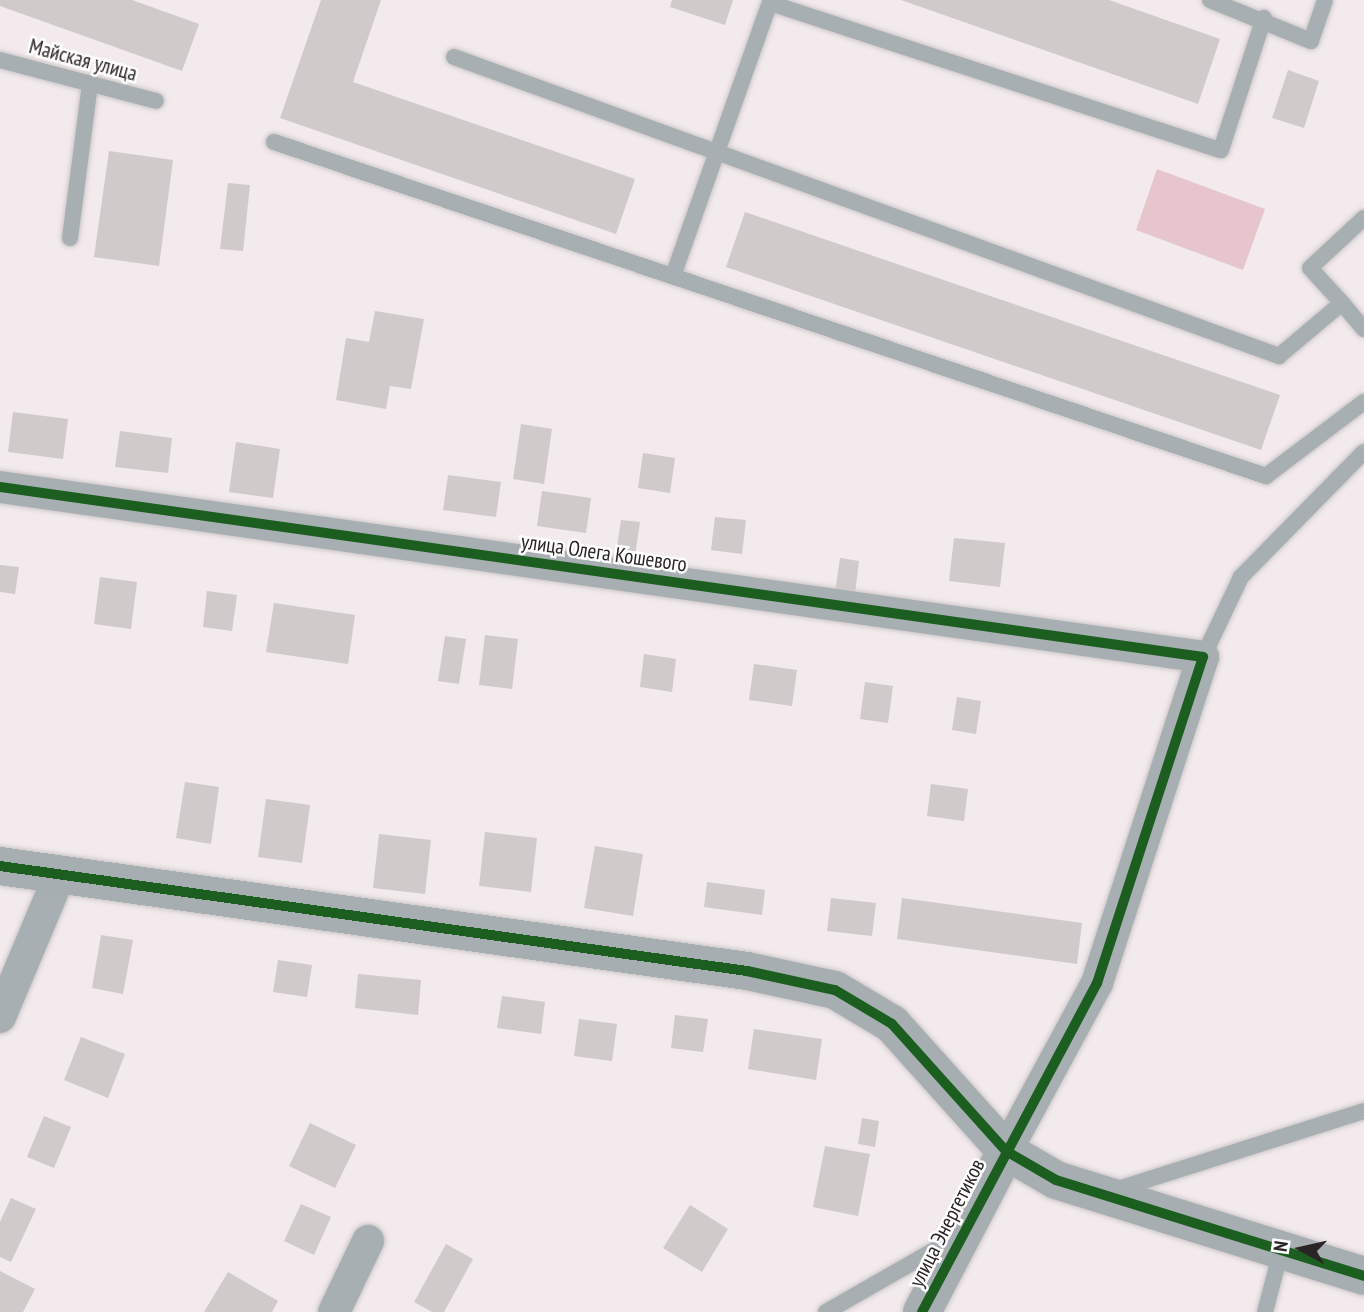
<!DOCTYPE html>
<html>
<head>
<meta charset="utf-8">
<style>
  body { margin:0 }
  #map { position:relative; width:1364px; height:1312px; overflow:hidden; background:#f2eaec; font-family:"PT Sans Narrow",sans-serif }
  div>[style] { position:absolute }
  [style*='--x'] { left:calc(var(--x)*1px); top:calc(var(--y)*1px); width:calc(var(--w)*1px); rotate:calc(var(--a)*1deg) }
  .green>* { inset:0; background:#e7c5cd }
  .building>* { inset:0; background:#d0cacb }
  .roads { filter:drop-shadow(0 0 2px #cdc7c9) drop-shadow(0 0 2px #cdc7c9) }
  .lane>* { height:16px; margin:-8px; padding:0 8px; transform-origin:8px; border-radius:8px; background:#a8afb3 }
  .street>* { height:32px; margin:-16px; padding:0 16px; transform-origin:16px; border-radius:16px; background:#a8afb3 }
  .secondary>* { height:38px; margin:-19px; padding:0 19px; transform-origin:19px; border-radius:19px; background:#a7aeb2 }
  .cycleway>* { height:10px; margin:-5px; padding:0 5px; transform-origin:5px; border-radius:5px; background:#1b5e20 }
  span { translate:-50% -50%; white-space:nowrap; text-align:center; line-height:1.15; -webkit-text-stroke:5px #fff; paint-order:stroke }
  .street-label { font-size:21px; color:#2a2426 }
  .north { position:absolute; left:1266px; top:1214px; width:70px; height:70px; -webkit-text-stroke:5px #fff; paint-order:stroke; rotate:278deg; font-size:19px; font-weight:700; line-height:28px; text-align:center; color:#2a2426 }
  .north::after { content:''; display:block; margin:auto; width:24px; height:32px; background:#2a2426; clip-path:polygon(50% 0,100% 100%,50% 72%,0 100%) }
</style>
</head>
<body>
<div id="map">
  <div class="green">
    <div style="clip-path:polygon(1157px 169px,1265px 209px,1243px 270px,1136px 230px)"></div>
  </div>
  <div class="building">
    <div style="clip-path:polygon(0 0,132px 0,199px 24px,182px 71px,0 6px)"></div>
    <div style="clip-path:polygon(321px 0,381px 0,353px 82px,635px 179px,616px 234px,280px 118px)"></div>
    <div style="clip-path:polygon(672px 0,733px 0,725px 25px,670px 7px)"></div>
    <div style="clip-path:polygon(901px 0,1109px 0,1220px 39px,1198px 104px)"></div>
    <div style="clip-path:polygon(1288px 70px,1319px 81px,1304px 128px,1272px 118px)"></div>
    <div style="clip-path:polygon(109px 151px,173px 160px,159px 266px,94px 257px)"></div>
    <div style="clip-path:polygon(228px 183px,250px 185px,243px 251px,220px 249px)"></div>
    <div style="clip-path:polygon(745px 212px,1280px 395px,1261px 450px,726px 267px)"></div>
    <div style="clip-path:polygon(375px 311px,424px 319px,411px 389px,390px 386px,386px 409px,336px 400px,346px 338px,369px 342px)"></div>
    <div style="clip-path:polygon(13px 412px,68px 419px,63px 459px,8px 452px)"></div>
    <div style="clip-path:polygon(521px 424px,552px 429px,544px 484px,513px 479px)"></div>
    <div style="clip-path:polygon(120px 431px,172px 438px,168px 473px,115px 467px)"></div>
    <div style="clip-path:polygon(236px 442px,280px 449px,273px 498px,229px 492px)"></div>
    <div style="clip-path:polygon(643px 453px,675px 458px,670px 493px,638px 488px)"></div>
    <div style="clip-path:polygon(448px 475px,501px 482px,496px 517px,443px 510px)"></div>
    <div style="clip-path:polygon(542px 491px,591px 498px,586px 533px,537px 526px)"></div>
    <div style="clip-path:polygon(715px 517px,746px 520px,742px 554px,711px 550px)"></div>
    <div style="clip-path:polygon(621px 520px,640px 522px,634px 563px,615px 560px)"></div>
    <div style="clip-path:polygon(954px 538px,1005px 543px,1000px 587px,949px 581px)"></div>
    <div style="clip-path:polygon(840px 558px,859px 561px,855px 594px,835px 592px)"></div>
    <div style="clip-path:polygon(0 565px,19px 567px,15px 594px,0 592px)"></div>
    <div style="clip-path:polygon(100px 577px,137px 582px,131px 629px,94px 624px)"></div>
    <div style="clip-path:polygon(207px 591px,237px 595px,232px 631px,203px 627px)"></div>
    <div style="clip-path:polygon(274px 603px,355px 615px,348px 664px,266px 652px)"></div>
    <div style="clip-path:polygon(485px 635px,518px 639px,512px 689px,479px 685px)"></div>
    <div style="clip-path:polygon(445px 636px,466px 639px,459px 684px,438px 681px)"></div>
    <div style="clip-path:polygon(644px 654px,676px 659px,672px 692px,640px 687px)"></div>
    <div style="clip-path:polygon(754px 664px,797px 670px,792px 706px,749px 700px)"></div>
    <div style="clip-path:polygon(865px 682px,893px 686px,888px 723px,860px 719px)"></div>
    <div style="clip-path:polygon(957px 697px,981px 701px,976px 734px,952px 730px)"></div>
    <div style="clip-path:polygon(185px 782px,219px 787px,211px 844px,176px 838px)"></div>
    <div style="clip-path:polygon(931px 784px,968px 789px,964px 821px,927px 816px)"></div>
    <div style="clip-path:polygon(266px 799px,310px 805px,302px 863px,258px 857px)"></div>
    <div style="clip-path:polygon(485px 832px,537px 838px,531px 892px,479px 886px)"></div>
    <div style="clip-path:polygon(379px 834px,431px 840px,425px 894px,373px 888px)"></div>
    <div style="clip-path:polygon(595px 846px,643px 854px,633px 916px,584px 908px)"></div>
    <div style="clip-path:polygon(707px 882px,765px 890px,762px 915px,704px 907px)"></div>
    <div style="clip-path:polygon(831px 898px,876px 903px,872px 936px,827px 931px)"></div>
    <div style="clip-path:polygon(902px 898px,1082px 923px,1077px 964px,897px 939px)"></div>
    <div style="clip-path:polygon(101px 935px,133px 940px,123px 994px,92px 988px)"></div>
    <div style="clip-path:polygon(278px 960px,312px 965px,307px 997px,273px 992px)"></div>
    <div style="clip-path:polygon(358px 974px,421px 980px,418px 1015px,355px 1008px)"></div>
    <div style="clip-path:polygon(502px 996px,545px 1002px,541px 1034px,497px 1028px)"></div>
    <div style="clip-path:polygon(675px 1015px,708px 1019px,703px 1052px,671px 1048px)"></div>
    <div style="clip-path:polygon(579px 1019px,617px 1024px,612px 1061px,574px 1056px)"></div>
    <div style="clip-path:polygon(754px 1029px,822px 1039px,816px 1080px,748px 1069px)"></div>
    <div style="clip-path:polygon(81px 1037px,125px 1054px,108px 1098px,64px 1080px)"></div>
    <div style="clip-path:polygon(44px 1116px,71px 1127px,54px 1168px,27px 1157px)"></div>
    <div style="clip-path:polygon(862px 1118px,879px 1121px,875px 1147px,858px 1144px)"></div>
    <div style="clip-path:polygon(310px 1123px,356px 1145px,335px 1188px,289px 1166px)"></div>
    <div style="clip-path:polygon(825px 1146px,870px 1154px,858px 1216px,813px 1207px)"></div>
    <div style="clip-path:polygon(11px 1198px,36px 1209px,11px 1262px,0 1257px,0 1222px)"></div>
    <div style="clip-path:polygon(301px 1204px,331px 1217px,314px 1255px,284px 1241px)"></div>
    <div style="clip-path:polygon(690px 1205px,728px 1229px,702px 1272px,663px 1248px)"></div>
    <div style="clip-path:polygon(446px 1244px,473px 1259px,444px 1312px,432px 1312px,414px 1302px)"></div>
    <div style="clip-path:polygon(0 1271px,35px 1289px,23px 1312px,0 1312px)"></div>
    <div style="clip-path:polygon(228px 1272px,278px 1301px,272px 1312px,204px 1312px)"></div>
  </div>
  <div class="roads">
    <div class="lane">
      <div style="--x:1210;--y:0;--w:109;--a:22.1"></div>
      <div style="--x:1311;--y:41;--w:43;--a:-71.1"></div>
      <div style="--x:770;--y:3;--w:474;--a:18.1"></div>
      <div style="--x:1221;--y:150;--w:139;--a:-72"></div>
      <div style="--x:454;--y:57;--w:878;--a:19.92"></div>
      <div style="--x:1279;--y:356;--w:82;--a:-40.1"></div>
      <div style="--x:1342;--y:303;--w:34;--a:50"></div>
      <div style="--x:0;--y:60;--w:161;--a:14.7"></div>
      <div style="--x:274;--y:142;--w:1047;--a:18.61"></div>
      <div style="--x:1266;--y:476;--w:123;--a:-37.1"></div>
      <div style="--x:70;--y:238;--w:156;--a:-82.6"></div>
      <div style="--x:673;--y:276;--w:293;--a:-70.5"></div>
      <div style="--x:1342;--y:303;--w:47;--a:-132.4"></div>
      <div style="--x:1310;--y:268;--w:74;--a:-42.8"></div>
      <div style="--x:1203;--y:657;--w:89;--a:-64.6"></div>
      <div style="--x:1241;--y:577;--w:175;--a:-45.5"></div>
      <div style="--x:1115;--y:1190;--w:261;--a:-17.6"></div>
      <div style="--x:826;--y:1312;--w:141;--a:-29.8"></div>
      <div style="--x:1265;--y:1312;--w:63;--a:-75.3"></div>
    </div>
    <div class="street">
      <div style="--x:0;--y:487;--w:1215;--a:8.04"></div>
      <div style="--x:1203;--y:657;--w:343;--a:108"></div>
      <div style="--x:1097;--y:983;--w:191;--a:118.4"></div>
      <div style="--x:0;--y:1017;--w:155;--a:-67.2"></div>
      <div style="--x:334;--y:1312;--w:79;--a:-64.4"></div>
    </div>
    <div class="secondary">
      <div style="--x:0;--y:866;--w:754;--a:8"></div>
      <div style="--x:747;--y:971;--w:90;--a:12.2"></div>
      <div style="--x:835;--y:990;--w:66;--a:30.8"></div>
      <div style="--x:892;--y:1024;--w:171;--a:48.1"></div>
      <div style="--x:1006;--y:1151;--w:58;--a:30.1"></div>
      <div style="--x:1056;--y:1180;--w:323;--a:17.3"></div>
      <div style="--x:922;--y:1312;--w:182;--a:-62.4"></div>
    </div>
  </div>
  <div class="cycleway">
    <div style="--x:0;--y:487;--w:1215;--a:8.04"></div>
    <div style="--x:1203;--y:657;--w:343;--a:108"></div>
    <div style="--x:1097;--y:983;--w:373;--a:118"></div>
    <div style="--x:0;--y:866;--w:754;--a:8"></div>
    <div style="--x:747;--y:971;--w:90;--a:12.2"></div>
    <div style="--x:835;--y:990;--w:66;--a:30.8"></div>
    <div style="--x:892;--y:1024;--w:171;--a:48.1"></div>
    <div style="--x:1006;--y:1151;--w:58;--a:30.1"></div>
    <div style="--x:1056;--y:1180;--w:323;--a:17.3"></div>
  </div>
  <div class="street-label">
    <span style="left:83px;top:60px;rotate:15deg">Майская улица</span>
    <span style="left:604px;top:553px;rotate:8deg">улица Олега Кошевого</span>
    <span style="left:947px;top:1223px;rotate:-63deg">улица Энергетиков</span>
  </div>
  <div class="north">N</div>
</div>
</body>
</html>
